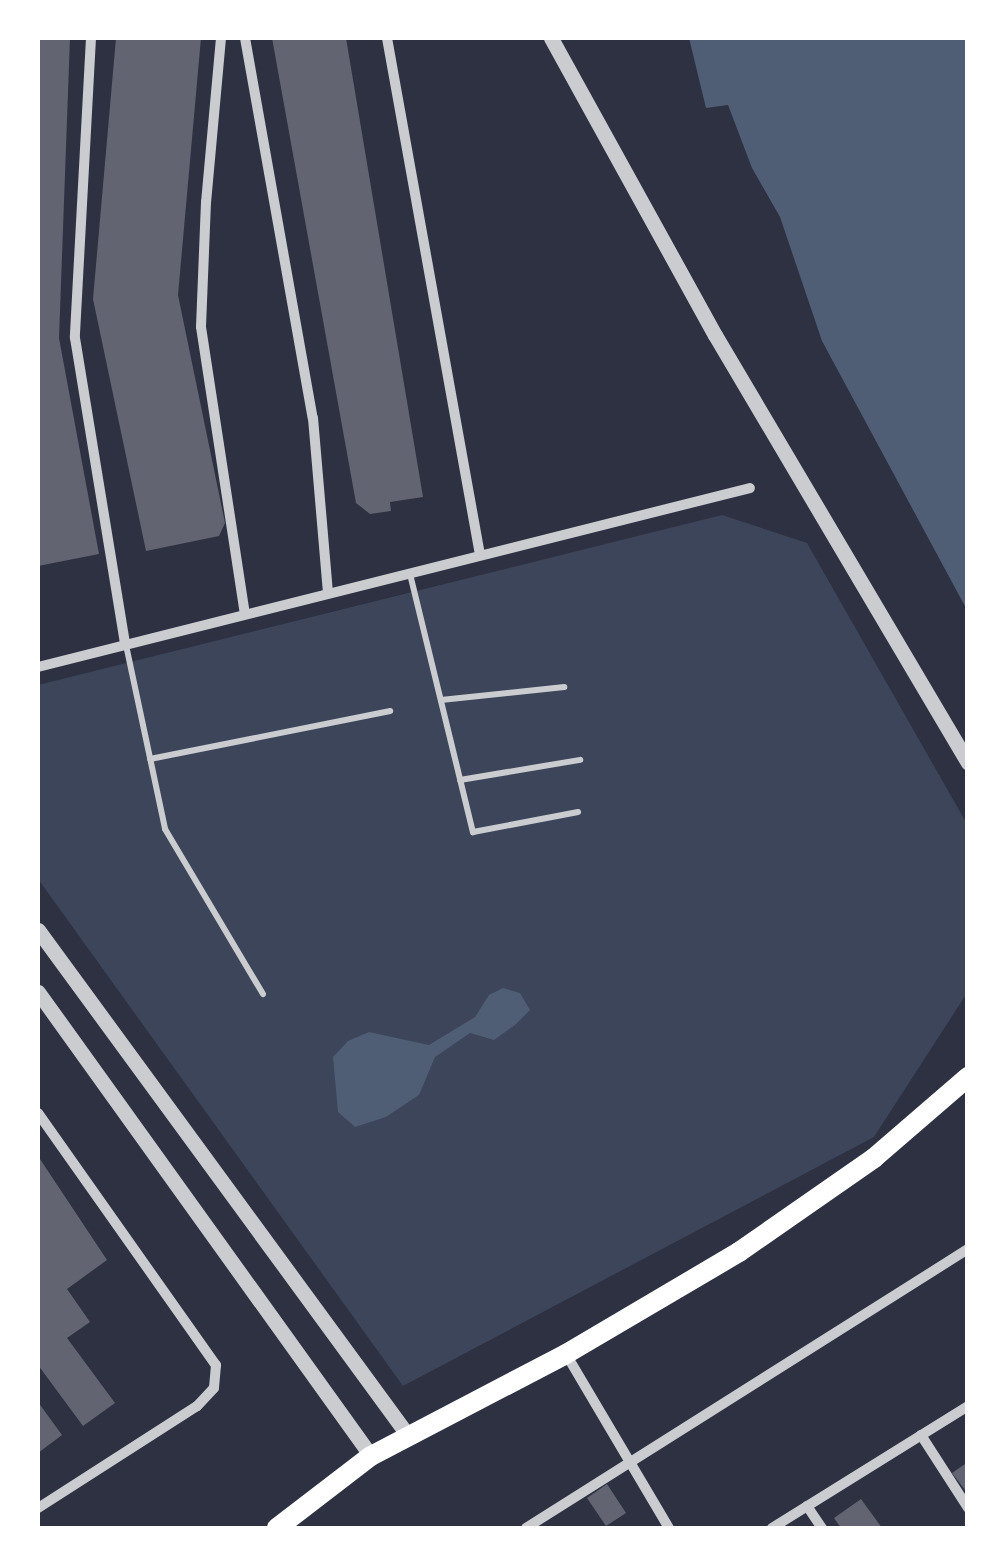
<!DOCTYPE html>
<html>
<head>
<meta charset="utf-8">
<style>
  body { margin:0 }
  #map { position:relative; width:1005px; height:1566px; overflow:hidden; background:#2d3142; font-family:"Space Grotesk",sans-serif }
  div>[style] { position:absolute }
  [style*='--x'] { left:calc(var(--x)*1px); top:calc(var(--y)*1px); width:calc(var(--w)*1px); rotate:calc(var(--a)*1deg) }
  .green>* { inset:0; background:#3c4559 }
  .water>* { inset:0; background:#4f5d75 }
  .building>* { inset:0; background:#626471 }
  .service>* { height:6px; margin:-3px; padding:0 3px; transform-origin:3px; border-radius:3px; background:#caccd0 }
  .minor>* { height:10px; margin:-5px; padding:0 5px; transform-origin:5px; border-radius:5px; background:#caccd0 }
  .tertiary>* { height:15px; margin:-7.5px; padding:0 7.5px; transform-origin:7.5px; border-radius:7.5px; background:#caccd0 }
  .primary>* { height:20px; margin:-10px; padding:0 10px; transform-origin:10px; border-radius:10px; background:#fff }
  span { translate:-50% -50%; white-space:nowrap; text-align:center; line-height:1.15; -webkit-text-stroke:8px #fff; paint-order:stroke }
  .frame { position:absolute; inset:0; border:40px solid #fff; pointer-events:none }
</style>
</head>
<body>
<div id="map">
  <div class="green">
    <div style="clip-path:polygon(722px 515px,807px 543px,967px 824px,967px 993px,874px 1137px,403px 1386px,38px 879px,38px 685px)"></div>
  </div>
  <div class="water">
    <div style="clip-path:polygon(689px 38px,967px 38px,967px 610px,822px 341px,780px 217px,752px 168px,728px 105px,706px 108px)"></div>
    <div style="clip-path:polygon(503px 988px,520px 993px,530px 1010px,515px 1025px,494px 1040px,470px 1033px,435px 1057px,419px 1095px,386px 1117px,355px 1127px,338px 1112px,333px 1057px,348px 1041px,369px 1032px,429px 1045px,475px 1017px,489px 995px)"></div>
  </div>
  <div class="building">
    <div style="clip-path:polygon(38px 38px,70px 38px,59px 338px,99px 554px,38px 566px)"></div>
    <div style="clip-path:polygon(116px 38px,201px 38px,178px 295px,225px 523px,219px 536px,146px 551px,93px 299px)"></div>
    <div style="clip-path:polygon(272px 38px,346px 38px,423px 497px,390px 502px,391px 511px,370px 514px,356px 503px)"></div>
    <div style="clip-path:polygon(38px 1156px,107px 1260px,67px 1289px,90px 1322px,67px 1338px,115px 1403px,83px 1426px,38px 1365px)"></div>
    <div style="clip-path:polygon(38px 1402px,62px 1435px,38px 1453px)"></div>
    <div style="clip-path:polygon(968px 1462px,968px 1494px,952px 1473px)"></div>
    <div style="clip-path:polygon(607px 1484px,626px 1513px,606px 1526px,587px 1498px)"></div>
    <div style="clip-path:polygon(861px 1499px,882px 1528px,841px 1528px,834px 1518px)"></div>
  </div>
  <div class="service">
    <div style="--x:410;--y:574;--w:266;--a:76.3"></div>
    <div style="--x:473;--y:832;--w:107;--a:-10.8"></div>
    <div style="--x:126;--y:645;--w:188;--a:78"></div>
    <div style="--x:165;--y:829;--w:192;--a:59.3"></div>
    <div style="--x:441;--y:700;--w:124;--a:-6"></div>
    <div style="--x:150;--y:759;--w:245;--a:-11.3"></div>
    <div style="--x:460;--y:780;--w:122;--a:-9.5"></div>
  </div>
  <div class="minor">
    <div style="--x:91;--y:38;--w:300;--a:93.1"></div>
    <div style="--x:75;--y:338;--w:310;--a:80.7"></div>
    <div style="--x:221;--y:38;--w:165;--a:95.2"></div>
    <div style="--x:206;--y:202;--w:125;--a:92.3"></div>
    <div style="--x:201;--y:327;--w:289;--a:81.3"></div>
    <div style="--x:245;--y:38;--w:386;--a:79.9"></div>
    <div style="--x:313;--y:418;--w:176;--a:85.1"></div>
    <div style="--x:387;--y:38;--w:525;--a:79.8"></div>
    <div style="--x:38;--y:667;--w:734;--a:-14.11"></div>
    <div style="--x:38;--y:1113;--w:309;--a:54.8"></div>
    <div style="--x:216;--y:1365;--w:23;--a:95"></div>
    <div style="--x:214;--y:1388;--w:25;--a:133"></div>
    <div style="--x:197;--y:1406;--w:189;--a:147.3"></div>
    <div style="--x:566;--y:1354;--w:202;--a:59.4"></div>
    <div style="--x:921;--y:1435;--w:87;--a:57.2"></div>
    <div style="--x:807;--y:1506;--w:27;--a:56"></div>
    <div style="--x:526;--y:1528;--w:523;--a:-32.26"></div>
    <div style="--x:772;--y:1528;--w:231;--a:-31.9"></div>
  </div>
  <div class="tertiary">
    <div style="--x:551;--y:38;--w:339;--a:61.1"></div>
    <div style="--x:715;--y:335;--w:497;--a:59.4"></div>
    <div style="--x:38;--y:930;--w:628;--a:53.8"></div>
    <div style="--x:38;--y:992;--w:571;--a:54.33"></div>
  </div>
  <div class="primary">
    <div style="--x:277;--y:1528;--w:118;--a:-37.5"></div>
    <div style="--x:371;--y:1456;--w:220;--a:-27.6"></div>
    <div style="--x:566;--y:1354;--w:201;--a:-30.5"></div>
    <div style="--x:739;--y:1252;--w:165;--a:-34.8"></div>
    <div style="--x:874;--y:1158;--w:124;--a:-40.8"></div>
  </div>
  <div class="frame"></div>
</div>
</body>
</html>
